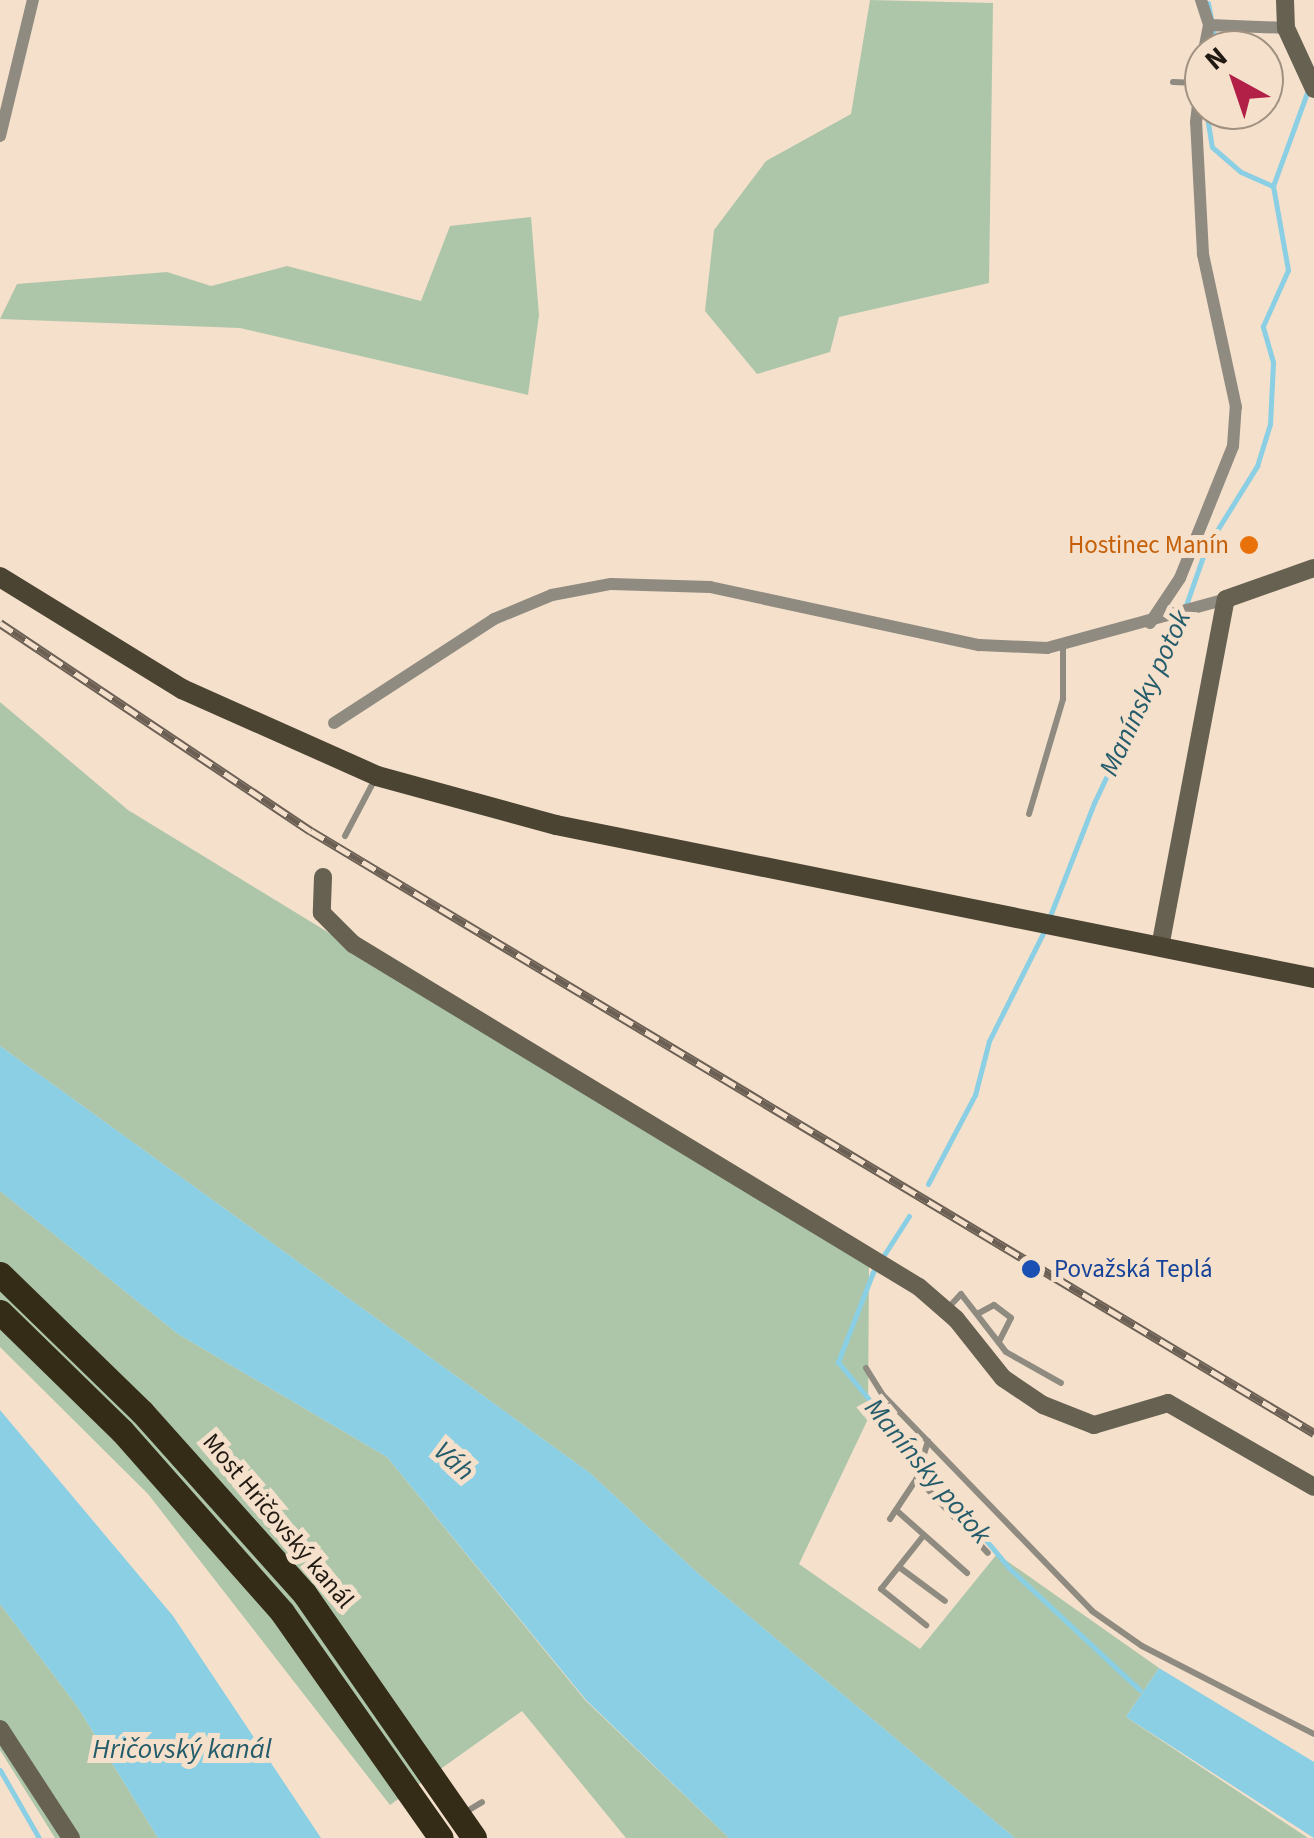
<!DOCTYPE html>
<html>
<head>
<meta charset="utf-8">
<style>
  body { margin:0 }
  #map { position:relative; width:1314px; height:1838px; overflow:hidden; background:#f5e0cb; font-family:"Source Sans 3",sans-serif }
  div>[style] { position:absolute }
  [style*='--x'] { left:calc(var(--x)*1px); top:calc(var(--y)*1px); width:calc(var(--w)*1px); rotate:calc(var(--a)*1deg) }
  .green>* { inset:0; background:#adc6aa }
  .water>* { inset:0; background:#8acfe3 }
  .stream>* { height:5px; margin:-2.5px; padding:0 2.5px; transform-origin:2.5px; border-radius:2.5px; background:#8acfe3 }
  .lane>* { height:6px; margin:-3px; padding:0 3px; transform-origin:3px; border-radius:3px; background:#8f8b81 }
  .street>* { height:12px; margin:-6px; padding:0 6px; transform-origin:6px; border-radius:6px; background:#8f8b81 }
  .secondary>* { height:18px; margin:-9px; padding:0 9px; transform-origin:9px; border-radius:9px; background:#676152 }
  .primary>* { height:20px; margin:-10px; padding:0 10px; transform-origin:10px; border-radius:10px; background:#4b4432 }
  .rail>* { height:9px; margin-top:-4.5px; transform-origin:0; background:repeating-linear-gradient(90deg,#f5e0cb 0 15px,#6c6054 0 30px); box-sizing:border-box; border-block:2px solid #6c6054 }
  .highway-bridge>* { height:25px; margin:-12.5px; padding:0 12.5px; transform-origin:12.5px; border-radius:12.5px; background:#342c17 }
  .dots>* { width:28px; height:28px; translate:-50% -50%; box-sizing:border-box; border:5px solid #f5e0cb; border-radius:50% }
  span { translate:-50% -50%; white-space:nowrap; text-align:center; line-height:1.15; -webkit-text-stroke:10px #f5e0cb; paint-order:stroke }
  .food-label { font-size:25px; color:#c56008 }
  .right { translate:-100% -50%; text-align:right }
  .transit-label { font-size:25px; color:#164399 }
  .left { translate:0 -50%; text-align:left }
  .street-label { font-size:25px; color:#211a13 }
  .water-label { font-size:28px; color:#245c6b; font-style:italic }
  .north { position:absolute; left:1184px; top:30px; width:100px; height:100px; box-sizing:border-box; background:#f5e0cb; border:2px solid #a09181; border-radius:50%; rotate:320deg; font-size:28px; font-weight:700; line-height:40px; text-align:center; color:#211a13 }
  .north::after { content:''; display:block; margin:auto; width:35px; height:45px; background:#b22048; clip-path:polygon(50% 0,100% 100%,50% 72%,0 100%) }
</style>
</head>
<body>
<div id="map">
  <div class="green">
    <div style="clip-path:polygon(870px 0,993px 3px,989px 283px,839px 317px,830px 352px,757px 374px,705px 311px,714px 230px,766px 161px,851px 114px)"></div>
    <div style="clip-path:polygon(531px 217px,539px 315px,528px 395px,240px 328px,0 319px,17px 284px,167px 272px,211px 286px,287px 266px,421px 301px,450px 226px)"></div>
    <div style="clip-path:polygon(0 702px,128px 810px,869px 1263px,868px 1419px,799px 1564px,920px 1649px,997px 1554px,1159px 1668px,1126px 1717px,1308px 1838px,1015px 1838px,701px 1576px,590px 1473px,0 1046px)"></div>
    <div style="clip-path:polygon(0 1191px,178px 1334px,387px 1457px,585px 1700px,729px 1838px,626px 1838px,522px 1711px,390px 1805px,148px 1494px,0 1347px)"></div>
    <div style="clip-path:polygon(0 1604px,77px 1706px,158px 1838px,55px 1838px,0 1750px)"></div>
  </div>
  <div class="water">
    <div style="clip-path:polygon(0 1046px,590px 1473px,701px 1576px,1015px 1838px,729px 1838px,586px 1700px,387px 1457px,178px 1334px,0 1191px)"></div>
    <div style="clip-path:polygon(0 1410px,173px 1616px,321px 1838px,158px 1838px,77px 1706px,0 1604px)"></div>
    <div style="clip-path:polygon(1159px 1668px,1314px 1762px,1314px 1838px,1126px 1717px)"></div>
  </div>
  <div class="stream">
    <div style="--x:1208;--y:3;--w:48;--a:79.2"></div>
    <div style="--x:1206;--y:110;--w:37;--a:81"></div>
    <div style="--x:1212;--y:147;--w:38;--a:41"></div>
    <div style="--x:1241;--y:172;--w:35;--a:24"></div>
    <div style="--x:1186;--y:605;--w:60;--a:-70.7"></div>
    <div style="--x:1206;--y:548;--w:97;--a:-58.1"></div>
    <div style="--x:1257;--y:466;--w:44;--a:-72.8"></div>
    <div style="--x:1270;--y:424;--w:62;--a:-87.2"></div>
    <div style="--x:1273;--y:362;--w:37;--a:-106"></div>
    <div style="--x:1263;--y:326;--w:61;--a:-65.9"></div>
    <div style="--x:1288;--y:270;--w:85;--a:-100.1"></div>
    <div style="--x:1273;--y:186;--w:105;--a:-70"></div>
    <div style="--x:1048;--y:921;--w:127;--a:-68.7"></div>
    <div style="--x:1094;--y:803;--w:207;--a:-64.8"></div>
    <div style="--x:928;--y:1184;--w:101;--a:-62.2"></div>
    <div style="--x:975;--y:1095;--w:56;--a:-75.5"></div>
    <div style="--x:989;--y:1041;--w:123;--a:-63.4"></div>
    <div style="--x:909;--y:1216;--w:67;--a:122.7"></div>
    <div style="--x:873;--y:1272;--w:97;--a:111.3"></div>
    <div style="--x:838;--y:1362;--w:268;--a:50.3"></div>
    <div style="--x:1009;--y:1568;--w:179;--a:43"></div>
    <div style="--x:0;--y:1770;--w:78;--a:60.2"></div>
  </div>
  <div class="lane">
    <div style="--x:1173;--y:82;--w:26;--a:2"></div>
    <div style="--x:1029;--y:814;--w:120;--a:-73.5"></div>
    <div style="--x:1063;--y:699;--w:54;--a:-90"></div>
    <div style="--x:345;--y:836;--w:62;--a:-62.2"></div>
    <div style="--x:948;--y:1308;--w:19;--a:-47"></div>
    <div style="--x:961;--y:1294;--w:73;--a:52.2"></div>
    <div style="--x:1006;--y:1352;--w:63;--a:29.4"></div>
    <div style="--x:979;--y:1313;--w:17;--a:-28"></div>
    <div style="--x:994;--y:1305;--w:21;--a:37"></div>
    <div style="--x:1011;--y:1318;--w:27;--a:117"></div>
    <div style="--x:866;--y:1368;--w:31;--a:58"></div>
    <div style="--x:882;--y:1394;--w:302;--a:45.9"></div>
    <div style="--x:1092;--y:1611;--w:61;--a:35"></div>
    <div style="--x:1142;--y:1646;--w:193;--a:27.1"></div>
    <div style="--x:928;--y:1441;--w:39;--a:107"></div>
    <div style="--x:917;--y:1478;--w:103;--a:46.6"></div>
    <div style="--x:896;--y:1510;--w:95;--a:41.6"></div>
    <div style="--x:890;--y:1519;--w:49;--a:-56.6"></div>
    <div style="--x:924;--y:1535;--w:69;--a:128.5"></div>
    <div style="--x:881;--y:1589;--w:58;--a:38.7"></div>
    <div style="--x:899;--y:1567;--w:57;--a:36.5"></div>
    <div style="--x:464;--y:1813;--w:21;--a:-31"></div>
  </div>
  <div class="street">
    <div style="--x:1201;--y:0;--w:26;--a:72"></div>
    <div style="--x:1209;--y:25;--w:25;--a:101"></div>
    <div style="--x:1209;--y:25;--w:77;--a:2.2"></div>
    <div style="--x:0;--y:136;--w:140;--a:-76.4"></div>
    <div style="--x:1150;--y:623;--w:54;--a:-56.3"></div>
    <div style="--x:1180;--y:578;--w:142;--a:-68.1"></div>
    <div style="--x:1233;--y:446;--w:39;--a:-86"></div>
    <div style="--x:1236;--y:407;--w:157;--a:-102.2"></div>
    <div style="--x:1203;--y:254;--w:132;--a:-93"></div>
    <div style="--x:1196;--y:122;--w:69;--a:-83.4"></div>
    <div style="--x:334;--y:723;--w:191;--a:-33"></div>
    <div style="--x:494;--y:619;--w:63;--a:-22.5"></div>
    <div style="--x:552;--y:595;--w:60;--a:-10.6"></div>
    <div style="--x:611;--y:584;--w:99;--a:1.7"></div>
    <div style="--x:710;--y:587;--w:275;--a:12.2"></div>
    <div style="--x:979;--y:645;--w:68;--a:2.5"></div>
    <div style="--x:1047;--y:648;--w:186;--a:-15.3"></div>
  </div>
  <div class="secondary">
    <div style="--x:1285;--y:0;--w:28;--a:88"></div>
    <div style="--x:1286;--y:28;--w:67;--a:65.3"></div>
    <div style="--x:323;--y:877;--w:36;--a:92"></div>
    <div style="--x:322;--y:913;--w:44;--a:45"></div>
    <div style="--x:353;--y:944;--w:662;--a:31.22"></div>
    <div style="--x:919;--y:1287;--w:49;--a:40.9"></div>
    <div style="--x:956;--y:1319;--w:75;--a:51.5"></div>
    <div style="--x:1003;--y:1378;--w:48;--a:34"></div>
    <div style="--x:1043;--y:1405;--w:55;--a:21.4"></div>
    <div style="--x:1094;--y:1425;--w:77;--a:-16.6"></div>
    <div style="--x:1168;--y:1403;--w:168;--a:29.9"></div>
    <div style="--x:1160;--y:947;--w:354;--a:-79.3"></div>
    <div style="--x:1226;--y:599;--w:93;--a:-19.4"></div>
    <div style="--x:0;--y:1729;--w:130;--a:56.9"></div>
  </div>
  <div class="primary">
    <div style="--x:0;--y:577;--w:214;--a:31.6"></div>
    <div style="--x:182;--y:689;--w:214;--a:24"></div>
    <div style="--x:377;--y:776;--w:186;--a:15.3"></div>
    <div style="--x:556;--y:825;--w:773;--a:11.41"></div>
  </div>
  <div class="rail">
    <div style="--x:0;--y:623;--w:374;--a:33.8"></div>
    <div style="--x:311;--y:831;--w:1170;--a:30.97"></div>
  </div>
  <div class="highway-bridge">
    <div style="--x:0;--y:1274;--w:198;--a:44.2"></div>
    <div style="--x:142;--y:1412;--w:243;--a:48.2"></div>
    <div style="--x:304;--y:1593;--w:298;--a:55.2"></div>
    <div style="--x:0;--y:1312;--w:170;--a:44.3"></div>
    <div style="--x:122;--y:1431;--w:242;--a:48.5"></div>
    <div style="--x:282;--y:1612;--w:276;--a:54.9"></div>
  </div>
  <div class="dots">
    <div style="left:1249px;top:545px;background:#e8710a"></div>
    <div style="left:1031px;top:1269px;background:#1a4fb4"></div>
  </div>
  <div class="food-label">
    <span class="right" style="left:1229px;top:545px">Hostinec Manín</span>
  </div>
  <div class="transit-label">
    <span class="left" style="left:1054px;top:1269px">Považská Teplá</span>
  </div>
  <div class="street-label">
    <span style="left:278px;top:1521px;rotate:50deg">Most Hričovský kanál</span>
  </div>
  <div class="water-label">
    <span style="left:1145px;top:693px;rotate:-65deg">Manínsky potok</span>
    <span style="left:454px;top:1461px;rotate:42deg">Váh</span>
    <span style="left:928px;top:1471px;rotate:50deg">Manínsky potok</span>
    <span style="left:182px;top:1749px">Hričovský kanál</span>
  </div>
  <div class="north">N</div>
</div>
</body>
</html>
